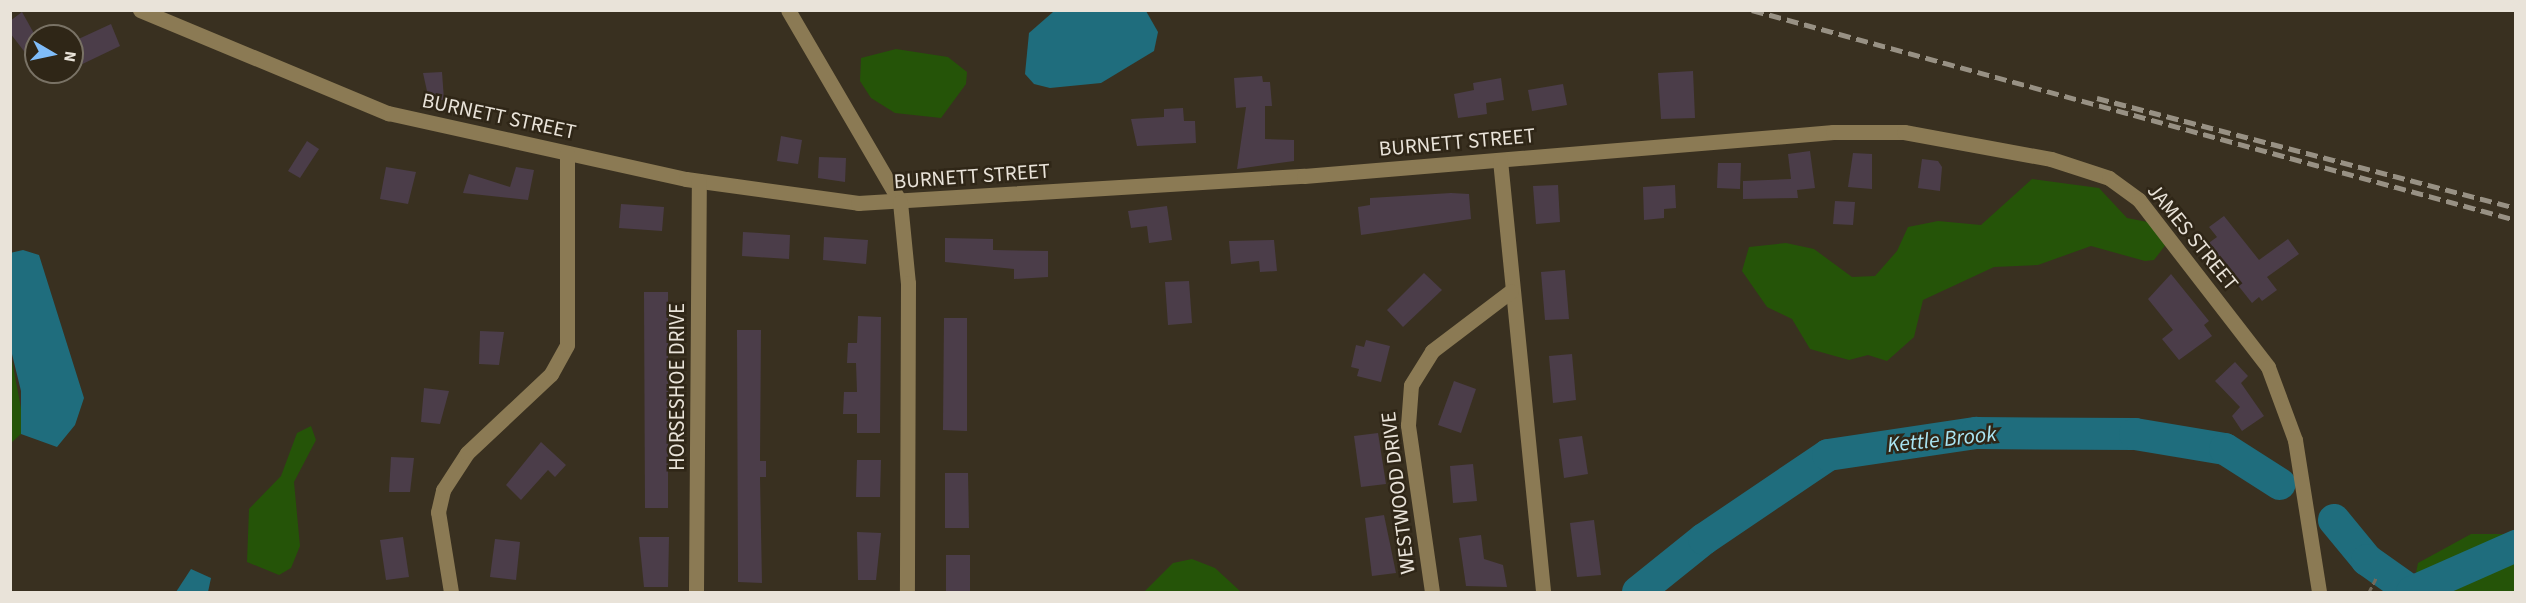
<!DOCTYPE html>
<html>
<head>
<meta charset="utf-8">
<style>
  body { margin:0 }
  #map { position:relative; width:2526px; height:603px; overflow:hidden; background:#393020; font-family:"Source Sans 3",sans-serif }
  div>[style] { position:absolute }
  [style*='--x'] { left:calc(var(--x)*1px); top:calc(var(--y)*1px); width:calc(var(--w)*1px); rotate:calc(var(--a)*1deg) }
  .green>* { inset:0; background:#255408 }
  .water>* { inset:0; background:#1f6d7d }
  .river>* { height:32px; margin:-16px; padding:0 16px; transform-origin:16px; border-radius:16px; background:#1f6d7d }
  .building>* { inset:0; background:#4b3d49 }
  .path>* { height:3px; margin-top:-1.5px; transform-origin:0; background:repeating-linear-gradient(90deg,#726a5c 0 6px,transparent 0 9px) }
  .minor>* { height:15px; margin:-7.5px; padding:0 7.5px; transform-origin:7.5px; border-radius:7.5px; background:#8b7a54 }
  .rail>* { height:4.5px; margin-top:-2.25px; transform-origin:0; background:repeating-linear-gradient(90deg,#989184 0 12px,transparent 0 18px) }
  span { translate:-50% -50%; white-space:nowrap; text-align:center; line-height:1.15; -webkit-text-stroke:5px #2f2617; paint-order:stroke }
  .street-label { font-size:21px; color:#e9e3d9 }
  .water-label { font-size:22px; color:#aae5f3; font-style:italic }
  .frame { position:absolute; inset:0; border:12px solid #e9e3d9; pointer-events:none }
  .north { position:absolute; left:24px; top:24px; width:60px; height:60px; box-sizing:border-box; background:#2f2617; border:2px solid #797265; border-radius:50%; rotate:99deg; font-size:16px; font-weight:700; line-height:24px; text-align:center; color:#e9e3d9 }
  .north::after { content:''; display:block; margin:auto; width:21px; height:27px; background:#80bdfa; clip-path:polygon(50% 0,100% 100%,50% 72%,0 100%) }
</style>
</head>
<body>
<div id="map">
  <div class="green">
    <div style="clip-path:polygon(896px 49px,948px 57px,967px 72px,966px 84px,941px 118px,895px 113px,871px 98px,860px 81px,861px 58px)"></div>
    <div style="clip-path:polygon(2032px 179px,2099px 188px,2127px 218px,2153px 223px,2167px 243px,2154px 260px,2145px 261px,2091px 246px,2038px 265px,1994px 267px,1923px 300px,1914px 337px,1887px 361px,1868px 355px,1849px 360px,1810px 349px,1792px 319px,1767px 307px,1742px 271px,1749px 247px,1786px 243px,1814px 249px,1852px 277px,1875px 276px,1897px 251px,1908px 227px,1938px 221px,1981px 225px)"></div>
    <div style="clip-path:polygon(10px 350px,23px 419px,21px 434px,11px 443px)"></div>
    <div style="clip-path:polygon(311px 426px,316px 440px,294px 482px,300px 546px,291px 568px,279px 575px,247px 562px,249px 509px,281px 476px,297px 433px)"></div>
    <div style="clip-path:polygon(2471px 534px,2506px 534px,2515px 540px,2515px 592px,2412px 592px,2418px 563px)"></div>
    <div style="clip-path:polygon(1192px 559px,1215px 568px,1240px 591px,1251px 592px,1144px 592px,1173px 563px)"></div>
  </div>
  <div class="water">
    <div style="clip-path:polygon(1146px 11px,1158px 32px,1154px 51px,1101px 83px,1050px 88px,1034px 84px,1025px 74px,1029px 33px,1053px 12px)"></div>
    <div style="clip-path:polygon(23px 250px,39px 255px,84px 398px,75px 425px,57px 447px,21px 434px,21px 391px,11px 350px,10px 253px)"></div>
    <div style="clip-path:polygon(191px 569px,211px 578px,208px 592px,176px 592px)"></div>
  </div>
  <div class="river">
    <div style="--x:2334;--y:520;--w:52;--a:50.5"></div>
    <div style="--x:2367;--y:560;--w:55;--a:35.4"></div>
    <div style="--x:2412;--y:592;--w:114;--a:-23.9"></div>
    <div style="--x:1638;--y:592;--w:85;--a:-38.8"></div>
    <div style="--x:1704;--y:539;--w:150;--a:-34.1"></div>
    <div style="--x:1828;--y:455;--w:150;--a:-8.5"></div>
    <div style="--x:1976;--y:433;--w:159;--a:0.4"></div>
    <div style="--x:2135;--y:434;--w:91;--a:9.5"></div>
    <div style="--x:2225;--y:449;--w:65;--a:32.5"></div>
  </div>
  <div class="building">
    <div style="clip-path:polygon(22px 12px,36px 37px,36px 49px,27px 55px,10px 33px,10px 21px)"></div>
    <div style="clip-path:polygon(111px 24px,120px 46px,72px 69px,72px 42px)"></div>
    <div style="clip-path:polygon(1693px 71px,1695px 118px,1661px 119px,1658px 73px)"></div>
    <div style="clip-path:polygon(442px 72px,444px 100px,429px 100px,423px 73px)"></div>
    <div style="clip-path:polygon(1262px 76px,1263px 82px,1270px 82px,1272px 106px,1265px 106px,1265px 139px,1294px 140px,1294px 161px,1237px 169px,1246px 107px,1236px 108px,1234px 78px)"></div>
    <div style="clip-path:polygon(1501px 78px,1504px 100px,1486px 103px,1487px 114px,1458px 118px,1454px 94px,1474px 90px,1473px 83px)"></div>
    <div style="clip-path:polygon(1563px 84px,1567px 105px,1532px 111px,1528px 90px)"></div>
    <div style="clip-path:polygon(1183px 108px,1184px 121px,1195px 121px,1196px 143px,1137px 146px,1131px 119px,1164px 117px,1164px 109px)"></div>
    <div style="clip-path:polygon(781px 136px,802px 140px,798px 164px,777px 161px)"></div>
    <div style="clip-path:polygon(307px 141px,319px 149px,300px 178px,288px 171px)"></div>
    <div style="clip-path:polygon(1810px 151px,1815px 188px,1797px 190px,1798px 198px,1743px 199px,1743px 181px,1791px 179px,1788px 154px)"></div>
    <div style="clip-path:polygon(1853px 153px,1872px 154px,1872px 189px,1848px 187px)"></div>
    <div style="clip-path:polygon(819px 157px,846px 158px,845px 182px,818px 178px)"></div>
    <div style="clip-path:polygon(1922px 159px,1938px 161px,1942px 167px,1940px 191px,1918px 188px)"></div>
    <div style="clip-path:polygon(1718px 163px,1741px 163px,1740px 189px,1717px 188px)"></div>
    <div style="clip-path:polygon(386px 167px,416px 172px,408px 204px,380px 199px)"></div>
    <div style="clip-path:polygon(516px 167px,534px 170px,528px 200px,463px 193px,469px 174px,510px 187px)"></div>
    <div style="clip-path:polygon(1558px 185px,1560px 222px,1536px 224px,1533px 186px)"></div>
    <div style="clip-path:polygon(1675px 185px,1676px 208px,1664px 209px,1664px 218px,1644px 220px,1643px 187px)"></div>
    <div style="clip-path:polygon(1451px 193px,1469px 194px,1471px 219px,1361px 235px,1358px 207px,1370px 205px,1370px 198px)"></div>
    <div style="clip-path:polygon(1835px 201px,1855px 202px,1853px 225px,1833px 224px)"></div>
    <div style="clip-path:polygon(621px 204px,664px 207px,662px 231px,619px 228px)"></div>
    <div style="clip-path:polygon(1167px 206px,1172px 240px,1149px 243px,1147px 226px,1131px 228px,1128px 211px)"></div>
    <div style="clip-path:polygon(2224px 216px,2259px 260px,2288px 239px,2299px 254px,2267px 277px,2277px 290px,2262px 301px,2259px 297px,2252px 303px,2206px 245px,2217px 237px,2209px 227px)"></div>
    <div style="clip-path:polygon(743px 232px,790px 235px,789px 259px,742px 256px)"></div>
    <div style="clip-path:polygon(824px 237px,868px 240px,866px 264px,823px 260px)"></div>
    <div style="clip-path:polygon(945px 238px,993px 239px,993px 250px,1048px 251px,1048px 277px,1014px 279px,1014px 269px,945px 262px)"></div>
    <div style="clip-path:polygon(1274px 240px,1277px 271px,1260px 272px,1259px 261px,1231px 264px,1229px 241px)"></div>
    <div style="clip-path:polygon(1565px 270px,1569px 319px,1545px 320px,1541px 272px)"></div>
    <div style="clip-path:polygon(1424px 273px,1442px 290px,1403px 327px,1387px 310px)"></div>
    <div style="clip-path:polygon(2171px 274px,2209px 321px,2204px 325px,2212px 336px,2179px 360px,2162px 339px,2173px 330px,2148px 299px)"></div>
    <div style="clip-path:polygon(1189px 281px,1192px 323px,1168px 325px,1165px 282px)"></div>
    <div style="clip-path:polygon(644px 292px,668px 292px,668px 508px,645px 508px)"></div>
    <div style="clip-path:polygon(858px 316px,881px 317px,880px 433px,857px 433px,857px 414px,843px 414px,844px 392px,857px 392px,856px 363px,847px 363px,848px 343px,857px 343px)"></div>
    <div style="clip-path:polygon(944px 318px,967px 318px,967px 431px,943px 430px)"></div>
    <div style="clip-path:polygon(737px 330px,761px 330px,760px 461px,766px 461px,766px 477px,760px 477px,762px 583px,738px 582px)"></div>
    <div style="clip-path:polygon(480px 331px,504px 332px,499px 365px,479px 364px)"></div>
    <div style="clip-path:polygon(1366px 340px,1390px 346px,1381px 382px,1357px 376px,1359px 369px,1351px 367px,1356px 345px,1364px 347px)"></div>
    <div style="clip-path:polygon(1572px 354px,1576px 400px,1553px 403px,1549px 356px)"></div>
    <div style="clip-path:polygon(2235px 362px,2248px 376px,2241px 383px,2264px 416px,2242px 431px,2232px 416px,2240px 407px,2215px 381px)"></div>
    <div style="clip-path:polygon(1454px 381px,1476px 389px,1461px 433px,1438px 425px)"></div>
    <div style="clip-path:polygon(424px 388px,449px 391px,440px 424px,421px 422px)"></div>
    <div style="clip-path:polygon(1378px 433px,1386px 484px,1361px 487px,1354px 436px)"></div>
    <div style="clip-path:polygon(1582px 436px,1588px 474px,1564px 478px,1559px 439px)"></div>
    <div style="clip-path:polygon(541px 442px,566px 465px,555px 477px,548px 470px,521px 500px,506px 485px)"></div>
    <div style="clip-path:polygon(391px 457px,414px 458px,410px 492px,389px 492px)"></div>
    <div style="clip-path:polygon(857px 460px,881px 460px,880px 497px,856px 497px)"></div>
    <div style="clip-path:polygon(1473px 464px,1477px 501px,1453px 503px,1450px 466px)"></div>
    <div style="clip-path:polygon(945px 473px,968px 473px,969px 528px,945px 528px)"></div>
    <div style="clip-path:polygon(1384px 515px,1396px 573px,1372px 576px,1365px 518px)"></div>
    <div style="clip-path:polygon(1594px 520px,1601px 575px,1577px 577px,1570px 523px)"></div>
    <div style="clip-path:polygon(857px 532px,881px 533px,876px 580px,858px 580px)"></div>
    <div style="clip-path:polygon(1481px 535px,1484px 559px,1503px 565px,1507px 587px,1466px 586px,1459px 538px)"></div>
    <div style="clip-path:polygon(403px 537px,409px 577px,386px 580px,380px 540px)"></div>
    <div style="clip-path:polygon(639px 537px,669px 537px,668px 587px,644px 587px)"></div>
    <div style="clip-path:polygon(495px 539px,520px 542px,516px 580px,490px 577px)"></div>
    <div style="clip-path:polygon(946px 555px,970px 555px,970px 592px,946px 592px)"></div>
  </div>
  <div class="path">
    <div style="--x:2369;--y:592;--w:16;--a:-63"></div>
  </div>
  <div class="minor">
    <div style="--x:140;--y:10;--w:269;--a:22.6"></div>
    <div style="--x:388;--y:113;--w:305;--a:12.5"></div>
    <div style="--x:686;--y:179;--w:174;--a:7.9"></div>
    <div style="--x:858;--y:203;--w:447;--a:-3.5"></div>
    <div style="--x:1304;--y:176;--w:531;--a:-4.75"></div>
    <div style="--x:1833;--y:132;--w:71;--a:0"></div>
    <div style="--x:1904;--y:132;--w:149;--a:10.4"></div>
    <div style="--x:2051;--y:159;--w:61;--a:18.1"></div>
    <div style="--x:2109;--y:178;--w:37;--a:36"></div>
    <div style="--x:2139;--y:200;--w:211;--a:52.3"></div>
    <div style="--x:2268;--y:367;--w:78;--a:69.7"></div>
    <div style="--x:2295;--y:440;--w:154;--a:81"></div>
    <div style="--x:788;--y:10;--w:222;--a:59.7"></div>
    <div style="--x:900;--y:202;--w:81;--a:84.4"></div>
    <div style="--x:908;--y:283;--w:309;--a:90.2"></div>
    <div style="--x:1500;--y:160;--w:434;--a:84.3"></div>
    <div style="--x:451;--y:592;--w:81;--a:-99.2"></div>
    <div style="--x:438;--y:512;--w:23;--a:-77"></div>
    <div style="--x:443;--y:490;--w:44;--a:-57"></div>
    <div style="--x:467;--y:453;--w:115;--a:-43.2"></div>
    <div style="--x:551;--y:374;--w:33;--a:-61"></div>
    <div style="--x:567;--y:345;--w:192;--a:-90"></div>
    <div style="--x:696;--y:592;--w:411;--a:-89.6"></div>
    <div style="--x:1432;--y:592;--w:169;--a:-98.2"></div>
    <div style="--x:1408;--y:425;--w:40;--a:-85.7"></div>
    <div style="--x:1411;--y:385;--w:40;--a:-58"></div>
    <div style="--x:1432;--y:351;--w:99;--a:-37.2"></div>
  </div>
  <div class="rail">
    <div style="--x:1752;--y:10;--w:792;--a:15.37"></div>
    <div style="--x:2097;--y:98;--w:433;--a:14.7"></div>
  </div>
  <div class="street-label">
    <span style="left:499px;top:116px;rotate:12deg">BURNETT STREET</span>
    <span style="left:1457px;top:142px;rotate:-5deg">BURNETT STREET</span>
    <span style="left:972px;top:176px;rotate:-4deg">BURNETT STREET</span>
    <span style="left:2193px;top:237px;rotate:51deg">JAMES STREET</span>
    <span style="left:677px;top:387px;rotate:-90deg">HORSESHOE DRIVE</span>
    <span style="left:1398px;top:493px;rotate:-97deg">WESTWOOD DRIVE</span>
  </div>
  <div class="water-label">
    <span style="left:1942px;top:440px;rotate:-6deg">Kettle Brook</span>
  </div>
  <div class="frame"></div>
  <div class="north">N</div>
</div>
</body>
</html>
